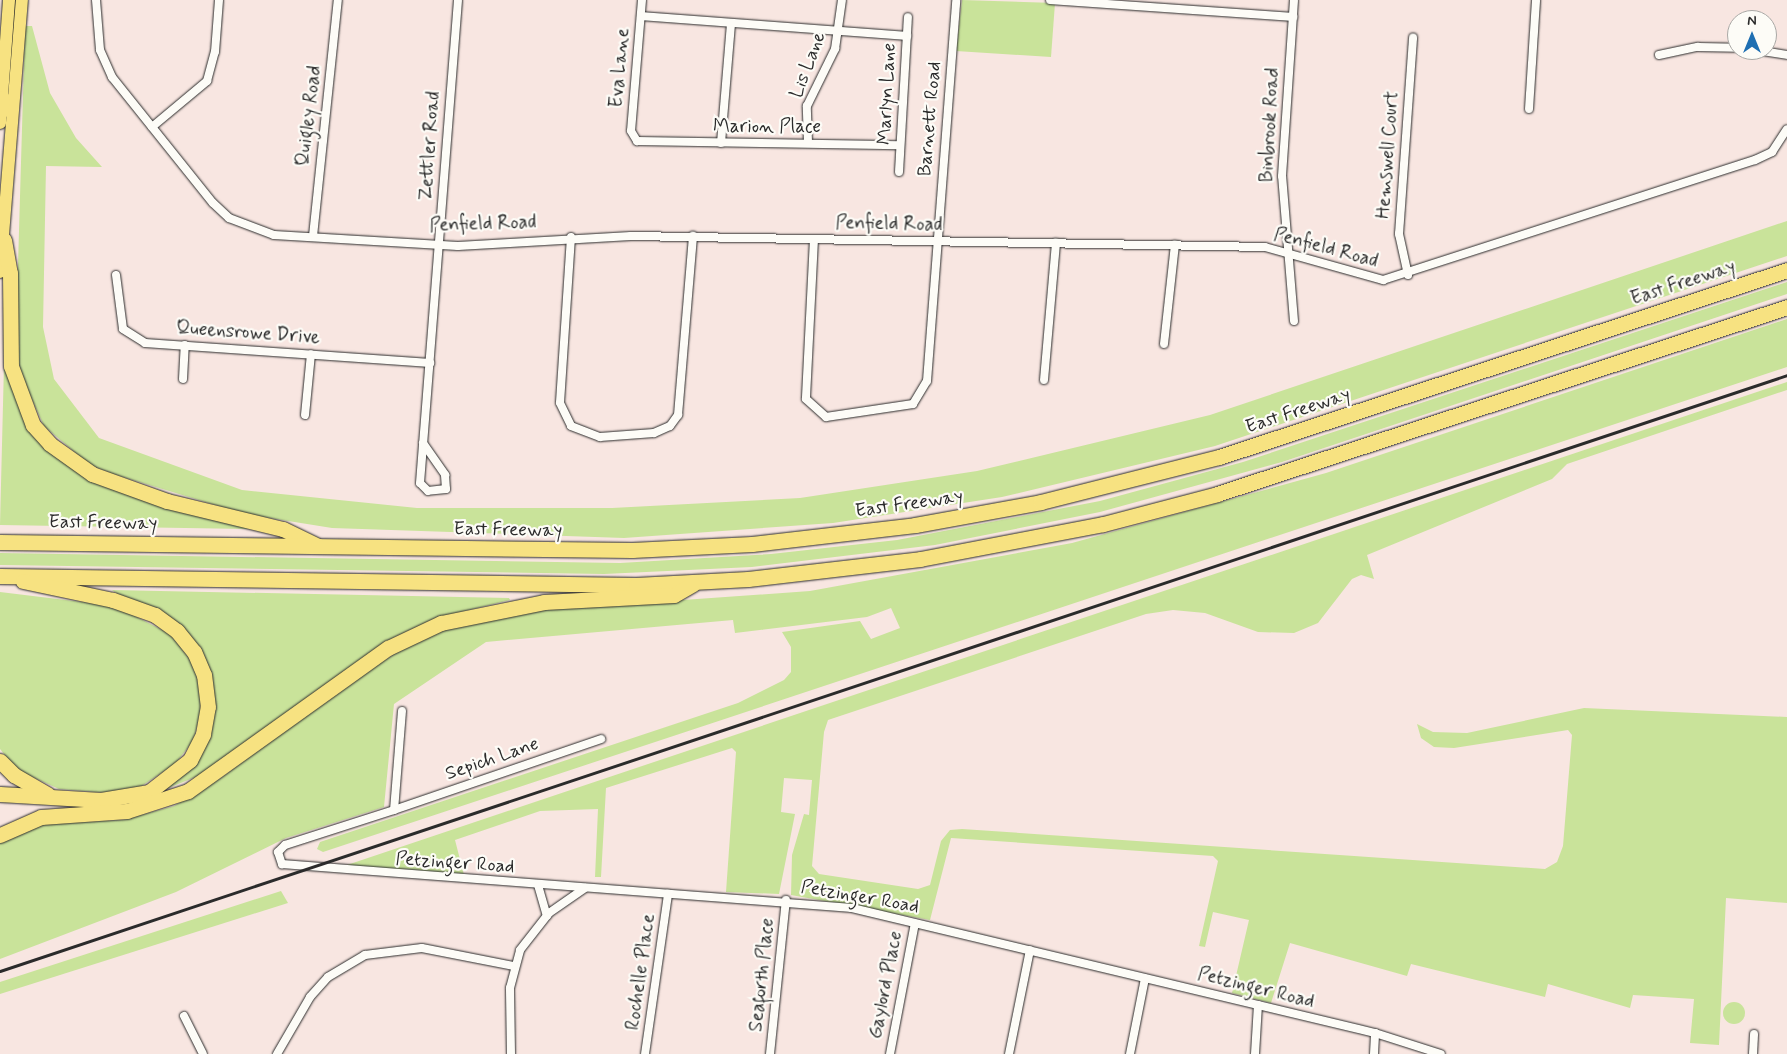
<!DOCTYPE html>
<html>
<head>
<meta charset="utf-8">
<style>
  body { margin:0 }
  #map { position:relative; width:1787px; height:1054px; overflow:hidden; background:#f8e6e1; font-family:Mynerve,sans-serif }
  div>[style] { position:absolute }
  [style*='--x'] { left:calc(var(--x)*1px); top:calc(var(--y)*1px); width:calc(var(--w)*1px); rotate:calc(var(--a)*1deg) }
  .green>* { inset:0; background:#c9e39a }
  .round { border-radius:50% }
  .roads { filter:drop-shadow(0 0 1px #2b2b2b) drop-shadow(0 0 1px #2b2b2b) }
  .minor>* { height:8px; margin:-4px; padding:0 4px; transform-origin:4px; border-radius:4px; background:#fdfcf7 }
  .primary>* { height:12px; margin:-6px; padding:0 6px; transform-origin:6px; border-radius:6px; background:#f7e281 }
  .motorway>* { height:15px; margin:-7.5px; padding:0 7.5px; transform-origin:7.5px; border-radius:7.5px; background:#f7e281 }
  .rail>* { height:2.5px; margin:-1.25px; padding:0 1.25px; transform-origin:1.25px; border-radius:1.25px; background:#2b2b2b }
  span { translate:-50% -50%; white-space:nowrap; text-align:center; line-height:1.15; -webkit-text-stroke:4.5px #fdfcf7; paint-order:stroke }
  .street-label { font-size:19px; color:#2b2b2b }
  .north { position:absolute; left:1727px; top:10px; width:50px; height:50px; box-sizing:border-box; background:#fdfcf7; border:1px solid #a9a8a5; border-radius:50%; rotate:0deg; font-size:14px; font-weight:700; line-height:20px; text-align:center; color:#2b2b2b }
  .north::after { content:''; display:block; margin:auto; width:18px; height:22px; background:#1f6fb2; clip-path:polygon(50% 0,100% 100%,50% 72%,0 100%) }
</style>
</head>
<body>
<div id="map">
  <div class="green">
    <div style="clip-path:polygon(962px 0,1055px 3px,1051px 57px,956px 51px)"></div>
    <div style="clip-path:polygon(25px 26px,32px 26px,50px 93px,76px 138px,102px 167px,46px 166px,43px 327px,54px 379px,99px 438px,242px 490px,417px 508px,612px 508px,800px 498px,977px 471px,1210px 415px,1787px 221px,1787px 256px,1215px 446px,1002px 497px,833px 523px,624px 538px,332px 528px,245px 514px,113px 474px,90px 465px,44px 426px,20px 373px,16px 333px)"></div>
    <div style="clip-path:polygon(1787px 282px,1787px 294px,1282px 462px,1100px 512px,935px 545px,752px 567px,604px 574px,0 565px,0 553px,620px 563px,771px 554px,897px 540px,1100px 501px,1243px 462px)"></div>
    <div style="clip-path:polygon(1787px 319px,1787px 367px,323px 852px,317px 849px,320px 842px,738px 703px,784px 680px,791px 672px,791px 647px,782px 632px,860px 621px,871px 639px,900px 628px,891px 608px,867px 617px,735px 633px,733px 620px,486px 642px,394px 704px,384px 807px,286px 838px,176px 892px,0 959px,0 843px,5px 839px,37px 824px,123px 820px,174px 806px,221px 778px,356px 678px,406px 647px,446px 629px,542px 610px,810px 591px,1072px 543px,1326px 473px)"></div>
    <div style="clip-path:polygon(4px 364px,58px 456px,247px 526px,247px 529px,0 525px)"></div>
    <div style="clip-path:polygon(1787px 382px,1787px 390px,1567px 464px,1552px 479px,1367px 555px,1374px 579px,1361px 575px,1352px 579px,1318px 623px,1294px 633px,1258px 632px,1205px 613px,1173px 610px,1146px 614px,828px 720px,824px 732px,812px 866px,819px 874px,918px 889px,930px 885px,941px 841px,950px 830px,962px 829px,1545px 869px,1557px 862px,1563px 846px,1572px 735px,1568px 730px,1454px 748px,1434px 747px,1421px 738px,1417px 724px,1433px 732px,1467px 733px,1584px 708px,1787px 717px,1787px 903px,1726px 898px,1719px 1045px,1690px 1043px,1694px 999px,1633px 995px,1630px 1008px,1548px 984px,1545px 997px,1411px 964px,1407px 976px,1290px 943px,1271px 1003px,1232px 993px,1249px 920px,1213px 912px,1205px 947px,1199px 946px,1218px 861px,1213px 856px,951px 838px,930px 920px,791px 895px,792px 855px,804px 814px,809px 815px,812px 780px,784px 778px,781px 812px,795px 814px,779px 894px,726px 892px,736px 752px,732px 748px,606px 788px,601px 877px,595px 877px,598px 809px,540px 811px,455px 840px,464px 875px,344px 866px)"></div>
    <div style="clip-path:polygon(112px 590px,509px 598px,510px 600px,436px 618px,395px 637px,205px 773px,154px 794px,178px 778px,205px 742px,199px 650px)"></div>
    <div style="clip-path:polygon(0 592px,115px 606px,170px 634px,192px 662px,199px 679px,201px 712px,193px 741px,175px 764px,140px 787px,108px 793px,59px 789px,17px 770px,0 749px)"></div>
    <div style="clip-path:polygon(281px 891px,288px 903px,0 994px,0 982px)"></div>
    <div class="round" style="left:1723px;top:1002px;width:22px;height:22px"></div>
  </div>
  <div class="roads">
    <div class="minor">
      <div style="--x:96;--y:0;--w:50;--a:85.4"></div>
      <div style="--x:100;--y:50;--w:30;--a:66"></div>
      <div style="--x:112;--y:77;--w:161;--a:51.3"></div>
      <div style="--x:213;--y:203;--w:22;--a:43"></div>
      <div style="--x:229;--y:218;--w:48;--a:20.7"></div>
      <div style="--x:274;--y:235;--w:184;--a:3.4"></div>
      <div style="--x:458;--y:246;--w:173;--a:-3.3"></div>
      <div style="--x:631;--y:236;--w:634;--a:0.99"></div>
      <div style="--x:1265;--y:247;--w:123;--a:15.6"></div>
      <div style="--x:1383;--y:280;--w:391;--a:-17.9"></div>
      <div style="--x:1755;--y:160;--w:19;--a:-25"></div>
      <div style="--x:1772;--y:152;--w:27;--a:-57"></div>
      <div style="--x:642;--y:0;--w:131;--a:94.8"></div>
      <div style="--x:631;--y:131;--w:12;--a:59"></div>
      <div style="--x:637;--y:141;--w:263;--a:0.9"></div>
      <div style="--x:1050;--y:0;--w:244;--a:4"></div>
      <div style="--x:641;--y:16;--w:267;--a:4.3"></div>
      <div style="--x:1756;--y:50;--w:31;--a:9"></div>
      <div style="--x:1659;--y:55;--w:40;--a:-12"></div>
      <div style="--x:1698;--y:47;--w:39;--a:1"></div>
      <div style="--x:1529;--y:109;--w:109;--a:-86.3"></div>
      <div style="--x:152;--y:127;--w:72;--a:-39.9"></div>
      <div style="--x:207;--y:81;--w:30;--a:-75"></div>
      <div style="--x:215;--y:52;--w:52;--a:-85.6"></div>
      <div style="--x:808;--y:142;--w:36;--a:-92"></div>
      <div style="--x:807;--y:106;--w:64;--a:-63.8"></div>
      <div style="--x:835;--y:49;--w:49;--a:-81.9"></div>
      <div style="--x:721;--y:143;--w:120;--a:-85.2"></div>
      <div style="--x:899;--y:172;--w:155;--a:-86.7"></div>
      <div style="--x:313;--y:236;--w:237;--a:-84"></div>
      <div style="--x:571;--y:237;--w:166;--a:93.8"></div>
      <div style="--x:560;--y:403;--w:25;--a:64"></div>
      <div style="--x:571;--y:426;--w:31;--a:21"></div>
      <div style="--x:600;--y:437;--w:54;--a:-4.2"></div>
      <div style="--x:654;--y:433;--w:17;--a:-24"></div>
      <div style="--x:670;--y:426;--w:14;--a:-54"></div>
      <div style="--x:678;--y:415;--w:180;--a:-85.2"></div>
      <div style="--x:814;--y:239;--w:160;--a:92.9"></div>
      <div style="--x:806;--y:399;--w:27;--a:42"></div>
      <div style="--x:826;--y:417;--w:88;--a:-8.5"></div>
      <div style="--x:913;--y:404;--w:27;--a:-59"></div>
      <div style="--x:927;--y:381;--w:382;--a:-85.6"></div>
      <div style="--x:116;--y:275;--w:54;--a:82.6"></div>
      <div style="--x:123;--y:329;--w:26;--a:32"></div>
      <div style="--x:145;--y:343;--w:286;--a:4"></div>
      <div style="--x:1408;--y:275;--w:42;--a:-102.4"></div>
      <div style="--x:1399;--y:234;--w:197;--a:-85.9"></div>
      <div style="--x:1294;--y:321;--w:145;--a:-94.7"></div>
      <div style="--x:1282;--y:176;--w:176;--a:-86.1"></div>
      <div style="--x:1164;--y:344;--w:100;--a:-83.7"></div>
      <div style="--x:183;--y:379;--w:34;--a:-87"></div>
      <div style="--x:1044;--y:380;--w:138;--a:-85"></div>
      <div style="--x:305;--y:415;--w:61;--a:-84.4"></div>
      <div style="--x:423;--y:443;--w:39;--a:55"></div>
      <div style="--x:445;--y:475;--w:14;--a:86"></div>
      <div style="--x:446;--y:489;--w:18;--a:174"></div>
      <div style="--x:428;--y:491;--w:11;--a:-135"></div>
      <div style="--x:420;--y:483;--w:484;--a:-85.5"></div>
      <div style="--x:402;--y:711;--w:99;--a:94.6"></div>
      <div style="--x:394;--y:810;--w:114;--a:162.2"></div>
      <div style="--x:285;--y:845;--w:10;--a:135"></div>
      <div style="--x:278;--y:852;--w:13;--a:72"></div>
      <div style="--x:282;--y:864;--w:572;--a:4.41"></div>
      <div style="--x:852;--y:908;--w:538;--a:13.44"></div>
      <div style="--x:1375;--y:1033;--w:69;--a:17.7"></div>
      <div style="--x:394;--y:810;--w:219;--a:-18.9"></div>
      <div style="--x:538;--y:885;--w:32;--a:74"></div>
      <div style="--x:184;--y:1016;--w:42;--a:63.4"></div>
      <div style="--x:277;--y:1054;--w:66;--a:-59.9"></div>
      <div style="--x:310;--y:997;--w:27;--a:-48"></div>
      <div style="--x:328;--y:977;--w:43;--a:-30.7"></div>
      <div style="--x:365;--y:955;--w:57;--a:-7"></div>
      <div style="--x:422;--y:948;--w:94;--a:11.1"></div>
      <div style="--x:511;--y:1054;--w:66;--a:-90.9"></div>
      <div style="--x:510;--y:988;--w:39;--a:-75"></div>
      <div style="--x:520;--y:950;--w:47;--a:-51.9"></div>
      <div style="--x:549;--y:913;--w:44;--a:-34.8"></div>
      <div style="--x:645;--y:1054;--w:162;--a:-81.8"></div>
      <div style="--x:770;--y:1054;--w:155;--a:-84.1"></div>
      <div style="--x:890;--y:1054;--w:133;--a:-79.2"></div>
      <div style="--x:1009;--y:1054;--w:106;--a:-78.6"></div>
      <div style="--x:1130;--y:1054;--w:77;--a:-78.8"></div>
      <div style="--x:1255;--y:1054;--w:49;--a:-86.5"></div>
      <div style="--x:1374;--y:1054;--w:21;--a:-87"></div>
      <div style="--x:1753;--y:1054;--w:20;--a:-87"></div>
    </div>
    <div class="primary">
      <div style="--x:0;--y:123;--w:123;--a:-85.8"></div>
      <div style="--x:0;--y:272;--w:273;--a:-85.4"></div>
    </div>
    <div class="motorway">
      <div style="--x:0;--y:112;--w:14;--a:-82"></div>
      <div style="--x:4;--y:240;--w:34;--a:80"></div>
      <div style="--x:10;--y:273;--w:93;--a:89.4"></div>
      <div style="--x:11;--y:366;--w:63;--a:69.6"></div>
      <div style="--x:33;--y:425;--w:25;--a:48"></div>
      <div style="--x:50;--y:444;--w:52;--a:35.5"></div>
      <div style="--x:92;--y:474;--w:80;--a:19.8"></div>
      <div style="--x:167;--y:501;--w:119;--a:13.6"></div>
      <div style="--x:283;--y:529;--w:39;--a:26"></div>
      <div style="--x:0;--y:542;--w:632;--a:0.73"></div>
      <div style="--x:632;--y:550;--w:120;--a:-2.9"></div>
      <div style="--x:752;--y:544;--w:164;--a:-6.6"></div>
      <div style="--x:915;--y:525;--w:128;--a:-10.3"></div>
      <div style="--x:1041;--y:502;--w:184;--a:-14.2"></div>
      <div style="--x:1219;--y:457;--w:598;--a:-18.22"></div>
      <div style="--x:0;--y:576;--w:636;--a:0.81"></div>
      <div style="--x:636;--y:585;--w:112;--a:-3.1"></div>
      <div style="--x:748;--y:579;--w:173;--a:-6.6"></div>
      <div style="--x:920;--y:559;--w:186;--a:-10.8"></div>
      <div style="--x:1103;--y:524;--w:118;--a:-14.7"></div>
      <div style="--x:1217;--y:494;--w:600;--a:-18.16"></div>
      <div style="--x:0;--y:761;--w:20;--a:45"></div>
      <div style="--x:14;--y:775;--w:39;--a:30"></div>
      <div style="--x:0;--y:794;--w:101;--a:3.4"></div>
      <div style="--x:101;--y:800;--w:49;--a:-9.5"></div>
      <div style="--x:149;--y:792;--w:52;--a:-38"></div>
      <div style="--x:190;--y:760;--w:29;--a:-63"></div>
      <div style="--x:203;--y:734;--w:27;--a:-80"></div>
      <div style="--x:208;--y:707;--w:32;--a:-97"></div>
      <div style="--x:204;--y:675;--w:25;--a:-113"></div>
      <div style="--x:194;--y:652;--w:27;--a:-129"></div>
      <div style="--x:177;--y:631;--w:27;--a:-144"></div>
      <div style="--x:155;--y:615;--w:45;--a:-160.3"></div>
      <div style="--x:113;--y:600;--w:92;--a:-168.1"></div>
      <div style="--x:0;--y:835;--w:45;--a:-23.7"></div>
      <div style="--x:41;--y:817;--w:86;--a:-4"></div>
      <div style="--x:127;--y:811;--w:64;--a:-18.2"></div>
      <div style="--x:188;--y:791;--w:246;--a:-35.6"></div>
      <div style="--x:388;--y:648;--w:59;--a:-25.3"></div>
      <div style="--x:441;--y:623;--w:105;--a:-11.5"></div>
      <div style="--x:544;--y:602;--w:130;--a:-3.1"></div>
      <div style="--x:674;--y:595;--w:22;--a:-30"></div>
    </div>
  </div>
  <div class="rail">
    <div style="--x:0;--y:971;--w:1884;--a:-18.44"></div>
  </div>
  <div class="street-label">
    <span style="left:808px;top:65px;rotate:-69deg">Lis Lane</span>
    <span style="left:620px;top:68px;rotate:-85deg">Eva Lane</span>
    <span style="left:887px;top:94px;rotate:-87deg">Marlyn Lane</span>
    <span style="left:309px;top:116px;rotate:-83deg">Quigley Road</span>
    <span style="left:930px;top:119px;rotate:-85deg">Barnett Road</span>
    <span style="left:1270px;top:125px;rotate:-87deg">Binbrook Road</span>
    <span style="left:767px;top:127px">Marion Place</span>
    <span style="left:430px;top:146px;rotate:-86deg">Zettler Road</span>
    <span style="left:1388px;top:155px;rotate:-86deg">Hemswell Court</span>
    <span style="left:483px;top:224px;rotate:-2deg">Penfield Road</span>
    <span style="left:889px;top:224px;rotate:1deg">Penfield Road</span>
    <span style="left:1326px;top:248px;rotate:15deg">Penfield Road</span>
    <span style="left:1683px;top:283px;rotate:-18deg">East Freeway</span>
    <span style="left:248px;top:333px;rotate:4deg">Queensrowe Drive</span>
    <span style="left:1298px;top:411px;rotate:-18deg">East Freeway</span>
    <span style="left:909px;top:504px;rotate:-8deg">East Freeway</span>
    <span style="left:103px;top:523px;rotate:1deg">East Freeway</span>
    <span style="left:508px;top:530px;rotate:1deg">East Freeway</span>
    <span style="left:492px;top:759px;rotate:-19deg">Sepich Lane</span>
    <span style="left:455px;top:863px;rotate:4deg">Petzinger Road</span>
    <span style="left:860px;top:897px;rotate:10deg">Petzinger Road</span>
    <span style="left:641px;top:972px;rotate:-82deg">Rochelle Place</span>
    <span style="left:762px;top:975px;rotate:-84deg">Seaforth Place</span>
    <span style="left:886px;top:985px;rotate:-79deg">Gaylord Place</span>
    <span style="left:1256px;top:988px;rotate:14deg">Petzinger Road</span>
  </div>
  <div class="north">N</div>
</div>
</body>
</html>
